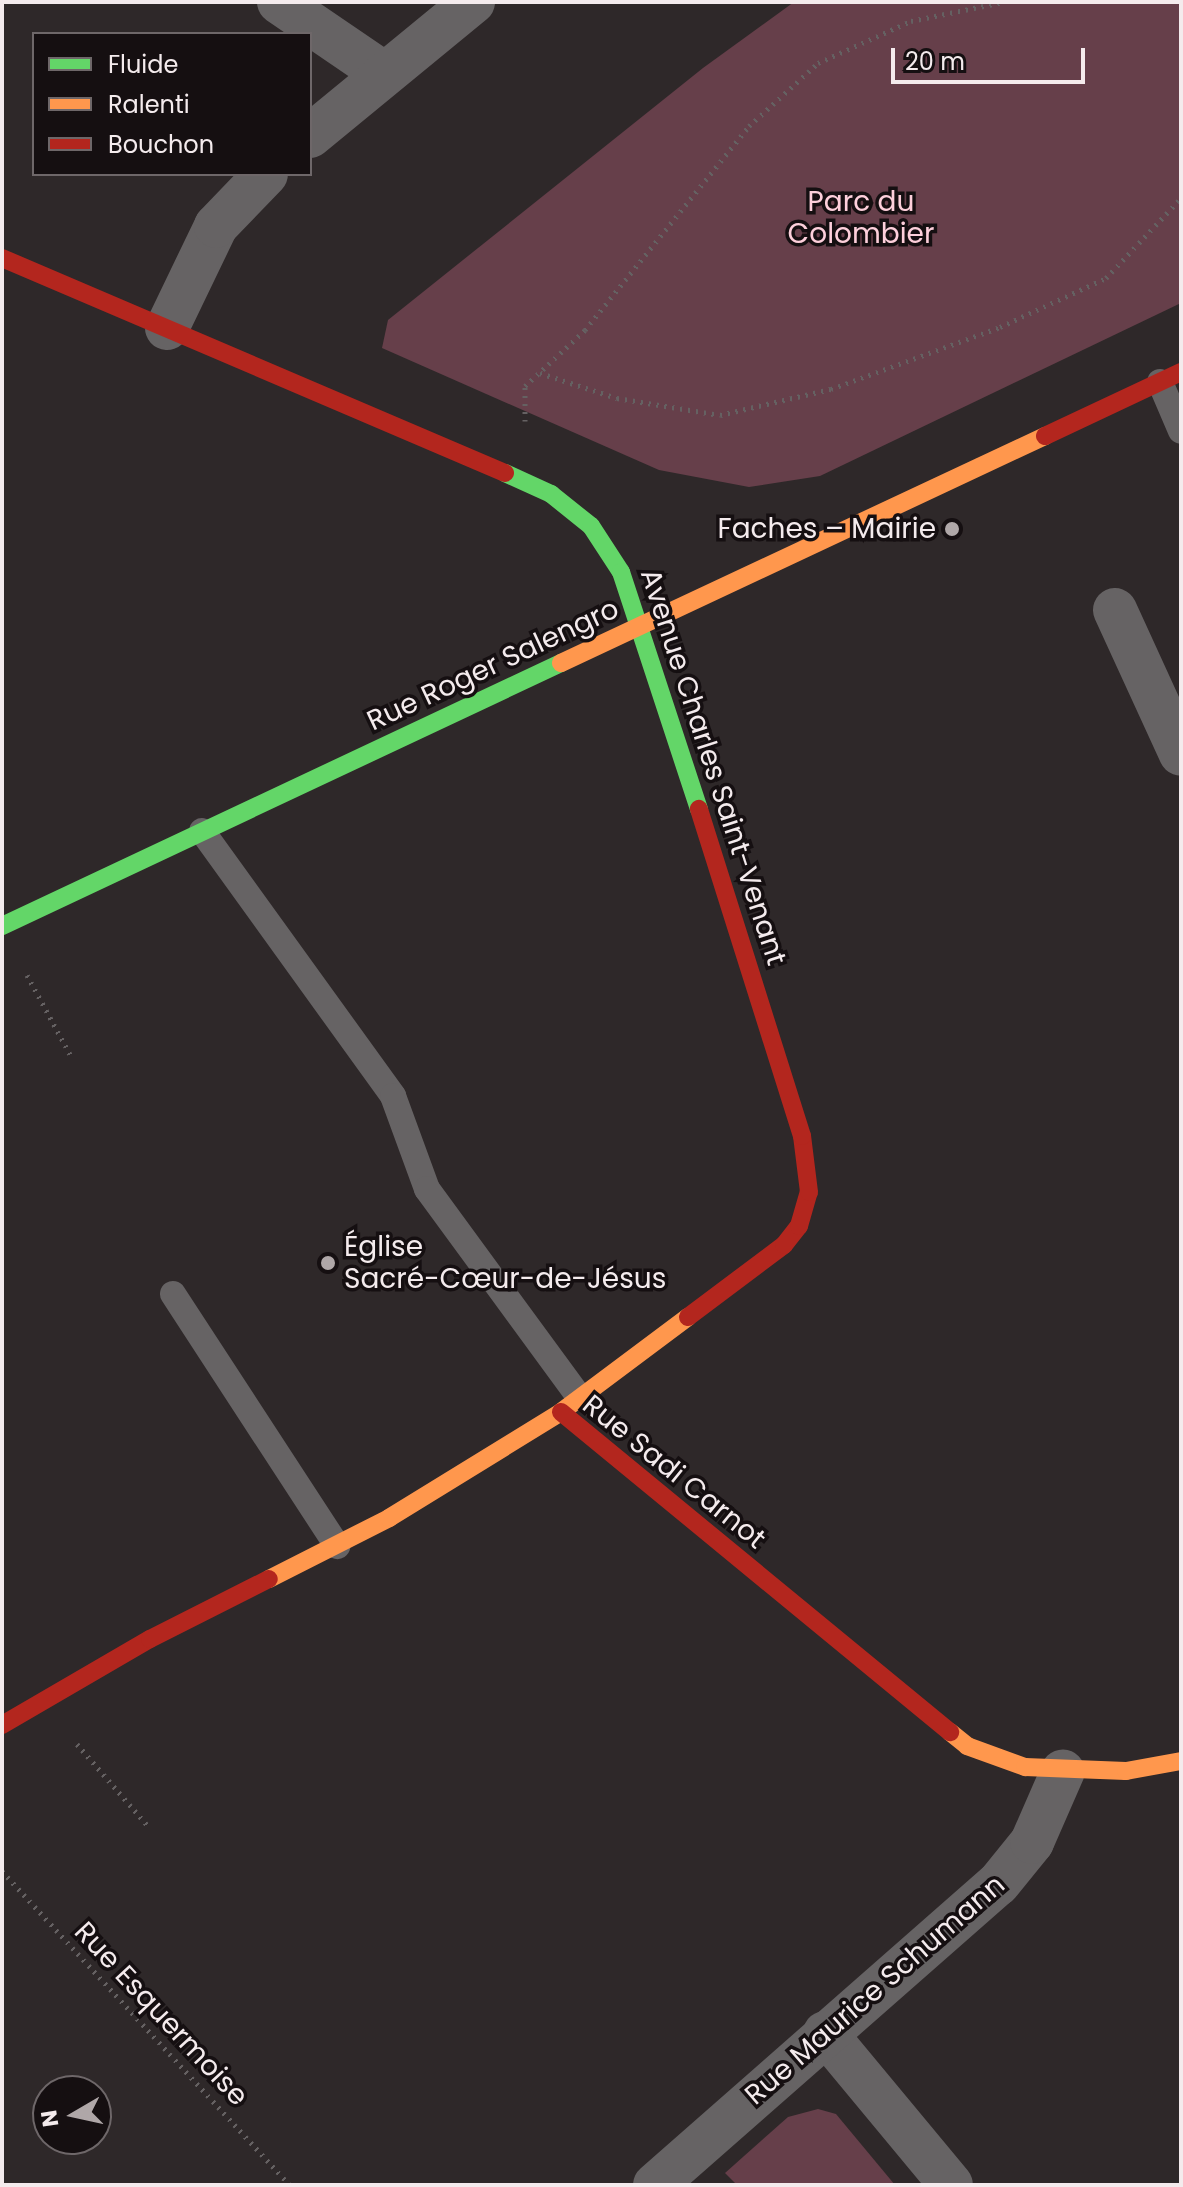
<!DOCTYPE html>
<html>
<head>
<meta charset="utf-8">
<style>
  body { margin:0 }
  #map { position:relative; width:1183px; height:2187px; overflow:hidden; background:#2e2829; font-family:Poppins,sans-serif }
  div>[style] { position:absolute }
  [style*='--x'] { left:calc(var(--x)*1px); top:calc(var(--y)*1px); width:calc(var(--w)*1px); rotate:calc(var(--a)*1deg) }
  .green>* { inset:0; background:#663f4a }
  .path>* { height:5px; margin-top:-2.5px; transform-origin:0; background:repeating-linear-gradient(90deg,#656162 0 2px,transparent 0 8px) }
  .lane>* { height:26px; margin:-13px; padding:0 13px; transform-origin:13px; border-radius:13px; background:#666364 }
  .street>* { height:44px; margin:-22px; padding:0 22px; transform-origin:22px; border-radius:22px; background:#666364 }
  .fast>* { height:18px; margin:-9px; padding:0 9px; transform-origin:9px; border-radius:9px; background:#63d668 }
  .slow>* { height:18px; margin:-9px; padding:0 9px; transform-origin:9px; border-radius:9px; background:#ff974d }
  .jam>* { height:18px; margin:-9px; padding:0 9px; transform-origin:9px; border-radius:9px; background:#b3261e }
  .dots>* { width:22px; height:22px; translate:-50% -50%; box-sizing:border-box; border:4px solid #150f11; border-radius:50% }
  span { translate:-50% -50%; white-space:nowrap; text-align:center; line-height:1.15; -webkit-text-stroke:7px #150f11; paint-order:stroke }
  .park-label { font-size:28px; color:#fdcfdb }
  .poi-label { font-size:28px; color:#f4ebed }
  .right { translate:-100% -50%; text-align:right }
  .left { translate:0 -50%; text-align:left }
  .street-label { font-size:28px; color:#f4ebed }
  .frame { position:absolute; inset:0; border:4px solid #f4ebed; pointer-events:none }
  .legend { position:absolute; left:32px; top:32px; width:280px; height:144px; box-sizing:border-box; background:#150f11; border:2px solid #6e6769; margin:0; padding:10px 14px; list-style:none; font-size:24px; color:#f4ebed }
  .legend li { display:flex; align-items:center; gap:16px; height:40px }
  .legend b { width:40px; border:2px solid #6e6769 }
  .north { position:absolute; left:32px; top:2075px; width:80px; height:80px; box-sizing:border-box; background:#150f11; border:2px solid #6e6769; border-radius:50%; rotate:261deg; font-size:22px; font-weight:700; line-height:32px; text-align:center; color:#f4ebed }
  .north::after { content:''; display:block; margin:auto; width:28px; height:36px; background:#afa7a8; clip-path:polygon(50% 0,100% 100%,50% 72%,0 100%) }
  .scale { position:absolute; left:891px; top:48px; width:194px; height:36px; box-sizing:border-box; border:4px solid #f4ebed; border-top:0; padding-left:10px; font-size:24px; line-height:28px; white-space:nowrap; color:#f4ebed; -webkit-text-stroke:6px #150f11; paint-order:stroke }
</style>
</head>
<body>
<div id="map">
  <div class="green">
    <div style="clip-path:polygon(794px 2px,1181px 2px,1181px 303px,820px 476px,749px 487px,659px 470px,382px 348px,388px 320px,703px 68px)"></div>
    <div style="clip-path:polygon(818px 2109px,836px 2114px,895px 2185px,737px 2185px,725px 2173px,788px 2117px)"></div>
  </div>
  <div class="path">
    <div style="--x:540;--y:373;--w:81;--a:18"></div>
    <div style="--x:617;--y:398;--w:104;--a:9.4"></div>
    <div style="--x:720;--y:415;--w:114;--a:-13.2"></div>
    <div style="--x:831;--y:389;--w:180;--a:-20.1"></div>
    <div style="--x:1000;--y:327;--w:117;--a:-24.8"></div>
    <div style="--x:1106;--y:278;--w:110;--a:-46.8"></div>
    <div style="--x:525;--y:421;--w:35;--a:-90"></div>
    <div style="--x:525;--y:386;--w:82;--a:-43"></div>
    <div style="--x:585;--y:330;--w:262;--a:-51.2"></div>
    <div style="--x:749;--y:126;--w:93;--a:-42.4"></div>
    <div style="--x:818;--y:63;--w:102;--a:-24.3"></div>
    <div style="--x:911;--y:21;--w:94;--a:-11.7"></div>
    <div style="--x:27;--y:975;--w:94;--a:61.5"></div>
    <div style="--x:77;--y:1744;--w:110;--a:49.1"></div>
    <div style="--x:2;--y:1871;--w:426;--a:47.5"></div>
  </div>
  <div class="lane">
    <div style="--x:1160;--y:382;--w:53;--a:66.8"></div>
    <div style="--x:202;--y:831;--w:327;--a:54.2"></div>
    <div style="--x:393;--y:1096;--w:99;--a:69.9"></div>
    <div style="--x:427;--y:1189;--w:259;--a:53.8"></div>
    <div style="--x:173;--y:1294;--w:301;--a:56.9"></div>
  </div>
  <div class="street">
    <div style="--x:279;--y:2;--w:126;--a:34.3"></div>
    <div style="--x:310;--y:136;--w:211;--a:-39.4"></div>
    <div style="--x:167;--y:328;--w:113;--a:-64.3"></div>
    <div style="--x:216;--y:226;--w:72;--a:-46.1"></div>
    <div style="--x:1115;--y:610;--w:158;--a:65.4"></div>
    <div style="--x:825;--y:2033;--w:197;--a:50.3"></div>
    <div style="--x:655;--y:2185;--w:456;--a:-41.3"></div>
    <div style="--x:998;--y:1884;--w:54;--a:-51"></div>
    <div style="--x:1032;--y:1842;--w:77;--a:-66.4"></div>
  </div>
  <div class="fast">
    <div style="--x:505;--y:473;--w:51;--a:24.5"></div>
    <div style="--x:551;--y:494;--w:51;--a:38.7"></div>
    <div style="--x:591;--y:526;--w:55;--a:56.9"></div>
    <div style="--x:621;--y:572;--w:250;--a:71.8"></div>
    <div style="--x:2;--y:926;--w:618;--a:-25.2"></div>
  </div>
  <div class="slow">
    <div style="--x:561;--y:663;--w:535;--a:-25.13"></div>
    <div style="--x:269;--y:1579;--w:135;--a:-26.9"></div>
    <div style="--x:389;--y:1518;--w:202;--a:-31.6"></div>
    <div style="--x:561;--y:1412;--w:159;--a:-36.8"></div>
    <div style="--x:950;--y:1732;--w:22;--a:39"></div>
    <div style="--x:967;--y:1746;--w:62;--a:19.9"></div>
    <div style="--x:1025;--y:1767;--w:101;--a:2.3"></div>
    <div style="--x:1126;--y:1771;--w:56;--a:-10.3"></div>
  </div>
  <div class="jam">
    <div style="--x:2;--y:258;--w:547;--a:23.14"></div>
    <div style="--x:1045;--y:436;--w:150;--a:-25.2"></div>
    <div style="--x:688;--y:1317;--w:120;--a:-36.9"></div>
    <div style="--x:784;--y:1245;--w:24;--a:-52"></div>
    <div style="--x:799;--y:1226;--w:35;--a:-74"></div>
    <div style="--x:809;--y:1192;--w:56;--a:-97.1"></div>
    <div style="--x:802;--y:1136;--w:343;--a:-107.5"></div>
    <div style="--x:561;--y:1412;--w:504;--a:39.44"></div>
    <div style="--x:2;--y:1725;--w:171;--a:-30.2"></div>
    <div style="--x:150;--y:1639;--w:133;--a:-26.8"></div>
  </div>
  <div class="dots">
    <div style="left:952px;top:529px;background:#afa7a8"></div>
    <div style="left:328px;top:1263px;background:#afa7a8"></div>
  </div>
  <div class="park-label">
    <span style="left:861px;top:218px">Parc du<br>Colombier</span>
  </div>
  <div class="poi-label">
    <span class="right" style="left:936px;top:529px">Faches – Mairie</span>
    <span class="left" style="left:344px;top:1263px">Église<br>Sacré-Cœur-de-Jésus</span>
  </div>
  <div class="street-label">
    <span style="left:493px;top:665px;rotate:-25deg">Rue Roger Salengro</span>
    <span style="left:713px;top:767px;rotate:72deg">Avenue Charles Saint-Venant</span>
    <span style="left:674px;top:1472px;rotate:39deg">Rue Sadi Carnot</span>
    <span style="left:875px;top:1990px;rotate:-41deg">Rue Maurice Schumann</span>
    <span style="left:161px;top:2014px;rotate:47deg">Rue Esquermoise</span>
  </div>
  <div class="frame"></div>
  <ul class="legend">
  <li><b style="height:10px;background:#63d668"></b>Fluide</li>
  <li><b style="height:10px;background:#ff974d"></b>Ralenti</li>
  <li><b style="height:10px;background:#b3261e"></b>Bouchon</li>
  </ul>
  <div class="north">N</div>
  <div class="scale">20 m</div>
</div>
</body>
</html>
